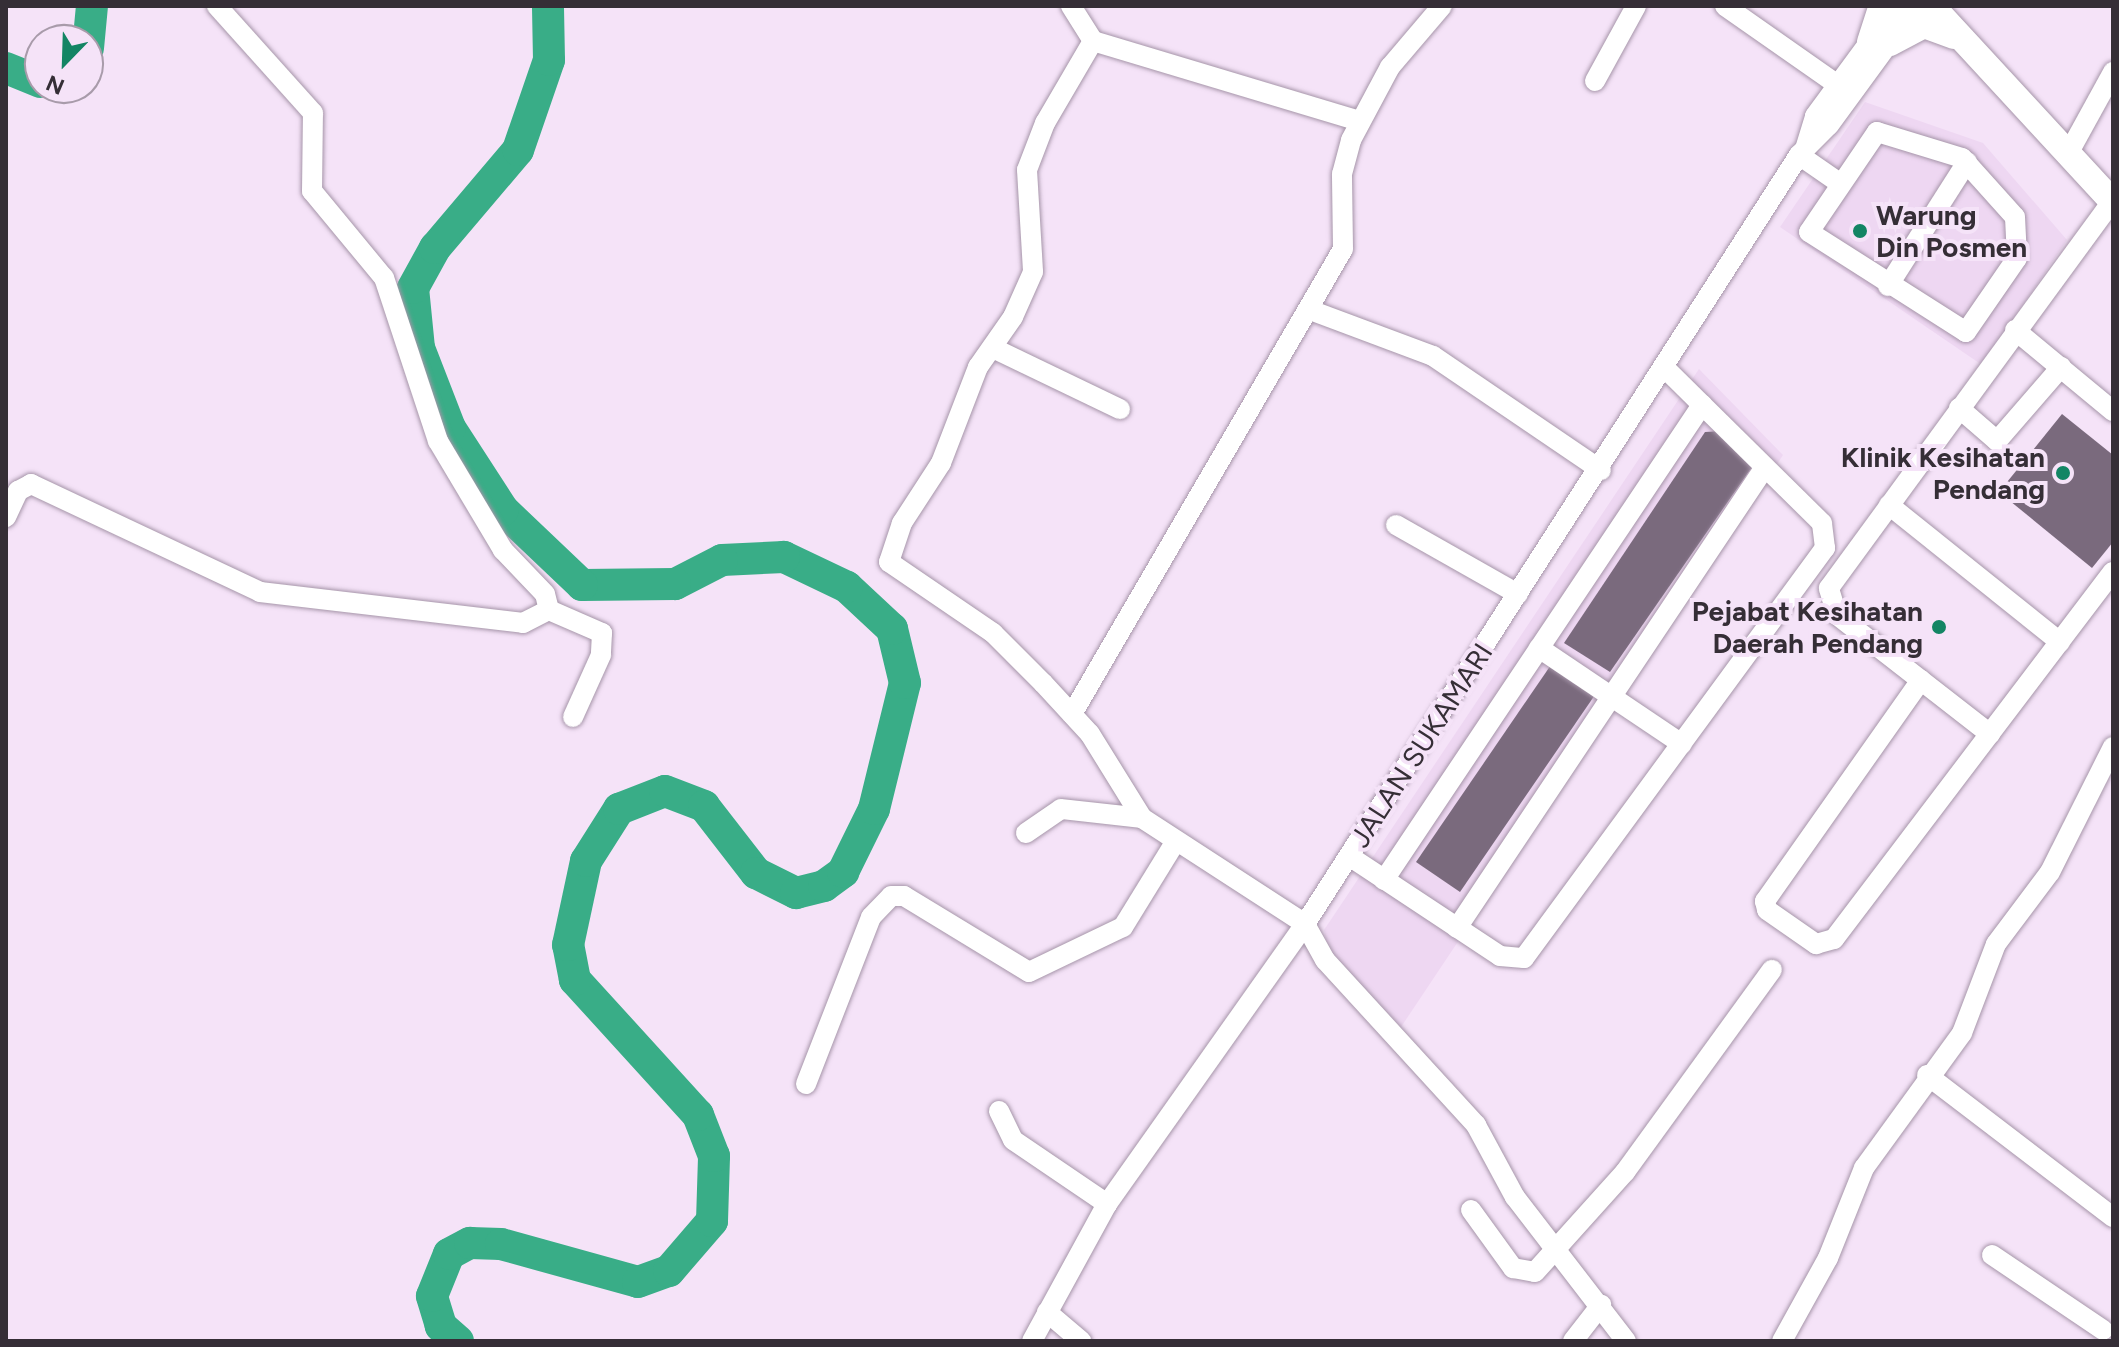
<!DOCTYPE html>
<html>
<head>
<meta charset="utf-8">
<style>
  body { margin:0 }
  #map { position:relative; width:2119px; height:1347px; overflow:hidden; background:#f5e3f8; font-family:Figtree,sans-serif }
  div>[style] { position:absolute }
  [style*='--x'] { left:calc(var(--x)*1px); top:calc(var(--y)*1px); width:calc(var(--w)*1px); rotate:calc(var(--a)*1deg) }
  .built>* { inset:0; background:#eed7f2 }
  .river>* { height:32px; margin:-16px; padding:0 16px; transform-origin:16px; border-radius:16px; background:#39ad87 }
  .building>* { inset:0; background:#7a6a7d }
  .roads { filter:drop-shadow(0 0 2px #a695a9) drop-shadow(0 0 2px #a695a9) }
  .minor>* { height:20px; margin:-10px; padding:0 10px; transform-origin:10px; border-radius:10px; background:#fff }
  .major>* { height:26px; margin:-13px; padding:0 13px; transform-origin:13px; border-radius:13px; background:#fff }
  .dots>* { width:22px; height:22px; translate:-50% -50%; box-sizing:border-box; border:4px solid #f5e3f8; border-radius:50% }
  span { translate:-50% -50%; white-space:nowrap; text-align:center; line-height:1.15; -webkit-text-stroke:8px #f5e3f8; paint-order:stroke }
  .poi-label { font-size:28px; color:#352e36; font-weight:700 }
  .left { translate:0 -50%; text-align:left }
  .right { translate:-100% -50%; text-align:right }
  .street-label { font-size:28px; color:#352e36 }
  .frame { position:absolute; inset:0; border:8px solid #352e36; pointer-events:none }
  .north { position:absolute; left:24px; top:24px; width:80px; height:80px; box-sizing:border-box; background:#f5e3f8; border:2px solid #a89baa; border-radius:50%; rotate:203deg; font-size:22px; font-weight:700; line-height:32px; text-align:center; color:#352e36 }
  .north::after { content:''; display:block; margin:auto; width:28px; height:36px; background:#138564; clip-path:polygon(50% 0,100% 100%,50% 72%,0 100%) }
</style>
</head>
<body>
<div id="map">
  <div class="built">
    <div style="clip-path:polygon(1865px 102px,1983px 143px,2067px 240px,1982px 365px,1780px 227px)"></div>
    <div style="clip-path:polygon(1699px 369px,1783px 455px,1401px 1027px,1329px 954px,1324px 930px)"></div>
  </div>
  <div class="river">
    <div style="--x:88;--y:48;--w:42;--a:-84.6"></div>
    <div style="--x:6;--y:68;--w:37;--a:22"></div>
    <div style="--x:458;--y:1341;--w:23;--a:-139"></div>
    <div style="--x:441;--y:1326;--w:31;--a:-107"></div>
    <div style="--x:432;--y:1296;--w:45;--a:-68"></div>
    <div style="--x:449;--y:1254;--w:24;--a:-28"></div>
    <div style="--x:470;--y:1243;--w:31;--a:2"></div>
    <div style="--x:501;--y:1244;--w:142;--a:15.5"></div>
    <div style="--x:638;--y:1282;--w:33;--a:-20"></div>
    <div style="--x:669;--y:1271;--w:66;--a:-49.3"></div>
    <div style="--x:712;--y:1221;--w:65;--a:-88.2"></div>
    <div style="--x:714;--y:1156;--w:44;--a:-111.3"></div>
    <div style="--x:698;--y:1115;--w:183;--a:-132.3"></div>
    <div style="--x:575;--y:980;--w:36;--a:-101"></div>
    <div style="--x:568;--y:945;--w:86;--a:-77.9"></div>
    <div style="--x:586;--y:861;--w:62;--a:-57.6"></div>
    <div style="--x:619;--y:809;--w:49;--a:-21.4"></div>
    <div style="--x:665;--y:791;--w:42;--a:21"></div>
    <div style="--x:704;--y:806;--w:85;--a:52.2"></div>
    <div style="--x:756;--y:873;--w:45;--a:26.6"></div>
    <div style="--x:796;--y:893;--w:29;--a:-14"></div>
    <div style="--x:824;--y:886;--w:24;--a:-36"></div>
    <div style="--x:843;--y:872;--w:70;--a:-63.8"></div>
    <div style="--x:874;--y:809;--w:130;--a:-76.2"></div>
    <div style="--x:905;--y:683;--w:56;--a:-103.5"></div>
    <div style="--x:892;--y:629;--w:62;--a:-137"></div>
    <div style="--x:847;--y:587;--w:70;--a:-154.5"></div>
    <div style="--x:784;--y:557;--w:62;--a:177.2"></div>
    <div style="--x:722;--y:560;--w:53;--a:152.9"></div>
    <div style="--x:675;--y:584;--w:93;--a:179.4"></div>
    <div style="--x:582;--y:585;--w:109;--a:-136.5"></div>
    <div style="--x:503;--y:510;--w:98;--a:-122.9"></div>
    <div style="--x:450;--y:428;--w:86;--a:-111.2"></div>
    <div style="--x:419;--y:348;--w:60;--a:-95.7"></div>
    <div style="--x:413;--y:288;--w:46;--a:-61.2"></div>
    <div style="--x:435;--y:248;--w:128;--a:-49.7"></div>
    <div style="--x:518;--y:150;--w:95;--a:-71"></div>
    <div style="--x:549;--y:60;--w:54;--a:-91.1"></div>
  </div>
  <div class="building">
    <div style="clip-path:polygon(2062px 414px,2113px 455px,2113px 542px,2092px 568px,1999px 492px)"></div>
    <div style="clip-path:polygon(1722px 431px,1754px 464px,1610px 672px,1564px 643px,1705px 432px)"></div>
    <div style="clip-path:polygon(1555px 659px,1599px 689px,1460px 892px,1416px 862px)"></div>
  </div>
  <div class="roads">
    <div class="minor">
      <div style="--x:1071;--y:6;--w:41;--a:57.8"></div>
      <div style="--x:1093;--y:41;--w:95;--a:120.3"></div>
      <div style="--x:1045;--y:123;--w:50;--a:111"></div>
      <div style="--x:1027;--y:170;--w:102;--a:86.6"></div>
      <div style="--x:1033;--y:272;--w:49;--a:114"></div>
      <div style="--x:1013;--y:317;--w:61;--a:125"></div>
      <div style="--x:978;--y:367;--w:103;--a:111.1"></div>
      <div style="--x:941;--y:463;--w:72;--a:123"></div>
      <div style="--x:902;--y:523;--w:41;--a:108.4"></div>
      <div style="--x:889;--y:562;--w:126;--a:34.3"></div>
      <div style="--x:993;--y:633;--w:71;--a:45"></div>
      <div style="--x:1043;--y:683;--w:69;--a:47.3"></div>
      <div style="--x:1090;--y:734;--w:99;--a:58.2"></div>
      <div style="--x:1142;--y:818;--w:194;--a:33"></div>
      <div style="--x:1305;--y:924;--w:41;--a:60.9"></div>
      <div style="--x:1325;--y:960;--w:224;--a:47.5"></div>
      <div style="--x:1476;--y:1125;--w:82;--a:61.6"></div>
      <div style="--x:1515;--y:1197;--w:182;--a:52.4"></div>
      <div style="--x:1725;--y:6;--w:138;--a:35"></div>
      <div style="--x:1093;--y:41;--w:279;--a:16.7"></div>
      <div style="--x:1595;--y:81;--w:85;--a:-61.3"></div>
      <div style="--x:1877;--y:132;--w:89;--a:17"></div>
      <div style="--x:1962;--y:158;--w:79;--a:48.1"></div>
      <div style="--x:2015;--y:217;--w:41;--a:87.2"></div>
      <div style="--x:2017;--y:258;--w:90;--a:124.6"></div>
      <div style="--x:1966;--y:332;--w:186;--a:-147.5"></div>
      <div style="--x:1809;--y:232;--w:121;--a:-55.8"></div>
      <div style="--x:1806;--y:146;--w:31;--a:-73"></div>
      <div style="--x:1815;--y:116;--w:137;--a:-53.6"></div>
      <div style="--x:2068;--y:154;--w:94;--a:-61.2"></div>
      <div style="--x:1799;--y:155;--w:47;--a:34.7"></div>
      <div style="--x:1888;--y:286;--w:147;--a:-57.5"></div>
      <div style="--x:1310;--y:310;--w:131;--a:20.5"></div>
      <div style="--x:1433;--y:356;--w:203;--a:34.2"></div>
      <div style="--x:2015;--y:330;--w:127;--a:39.6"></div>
      <div style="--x:993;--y:348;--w:141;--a:25.7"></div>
      <div style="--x:1959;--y:408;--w:50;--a:41"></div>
      <div style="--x:1997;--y:441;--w:98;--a:-49.1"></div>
      <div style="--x:1889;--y:505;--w:219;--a:38.7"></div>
      <div style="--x:6;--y:517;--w:29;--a:-65"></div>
      <div style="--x:18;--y:491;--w:15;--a:-28"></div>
      <div style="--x:31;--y:484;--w:253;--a:25.2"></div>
      <div style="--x:260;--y:592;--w:265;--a:6.7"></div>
      <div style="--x:523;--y:623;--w:29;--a:-27"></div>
      <div style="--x:549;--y:610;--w:16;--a:-104"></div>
      <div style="--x:545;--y:594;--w:61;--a:-133.7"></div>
      <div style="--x:503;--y:550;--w:127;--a:-120.8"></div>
      <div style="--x:438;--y:441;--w:172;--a:-108.3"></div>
      <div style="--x:384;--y:278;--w:113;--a:-129.6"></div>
      <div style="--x:312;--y:191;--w:78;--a:-89.3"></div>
      <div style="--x:313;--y:113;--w:144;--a:-131.9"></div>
      <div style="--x:1396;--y:525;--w:140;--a:29.5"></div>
      <div style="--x:549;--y:610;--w:58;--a:23.5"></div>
      <div style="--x:602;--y:633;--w:22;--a:93"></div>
      <div style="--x:601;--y:655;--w:68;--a:114.3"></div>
      <div style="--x:1539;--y:648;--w:172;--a:33.9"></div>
      <div style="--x:1921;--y:680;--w:271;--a:125.2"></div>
      <div style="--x:1765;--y:901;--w:9;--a:77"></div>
      <div style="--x:1767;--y:910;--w:60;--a:34.8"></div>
      <div style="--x:1816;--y:944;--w:19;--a:-16"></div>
      <div style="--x:1834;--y:939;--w:461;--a:-52.8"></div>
      <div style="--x:1072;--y:714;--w:538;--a:-59.77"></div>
      <div style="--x:1343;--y:249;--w:75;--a:-90.8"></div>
      <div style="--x:1342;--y:174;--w:35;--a:-75"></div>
      <div style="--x:1351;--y:140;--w:83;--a:-61.9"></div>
      <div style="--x:1390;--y:67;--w:80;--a:-49.6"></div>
      <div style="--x:1990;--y:734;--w:194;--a:-142.1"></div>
      <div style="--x:1837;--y:615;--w:28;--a:-107"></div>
      <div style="--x:1829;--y:588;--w:481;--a:-53.8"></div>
      <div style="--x:1026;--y:833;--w:42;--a:-34.4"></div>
      <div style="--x:1061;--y:809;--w:81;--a:6.3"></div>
      <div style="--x:1349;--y:856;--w:181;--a:33.5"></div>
      <div style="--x:1500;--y:956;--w:24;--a:5"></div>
      <div style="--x:1524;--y:958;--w:509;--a:-53.72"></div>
      <div style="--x:1825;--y:548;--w:25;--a:-97"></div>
      <div style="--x:1822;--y:523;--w:218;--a:-135.4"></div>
      <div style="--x:1384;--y:880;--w:572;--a:-56.2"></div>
      <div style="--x:1457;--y:928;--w:554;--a:-56.25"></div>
      <div style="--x:1927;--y:1075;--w:234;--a:37.4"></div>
      <div style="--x:806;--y:1084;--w:179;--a:-68.7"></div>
      <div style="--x:871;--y:917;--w:29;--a:-46"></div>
      <div style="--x:891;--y:896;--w:13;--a:0"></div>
      <div style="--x:904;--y:896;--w:146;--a:31.3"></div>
      <div style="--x:1029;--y:972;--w:104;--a:-25.6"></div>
      <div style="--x:1123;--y:927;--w:101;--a:-58.4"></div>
      <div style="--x:999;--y:1111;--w:32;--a:64"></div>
      <div style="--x:1013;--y:1140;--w:114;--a:34.2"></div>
      <div style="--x:1471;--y:1210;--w:72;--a:54.1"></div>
      <div style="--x:1513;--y:1268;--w:22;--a:10"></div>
      <div style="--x:1535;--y:1272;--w:135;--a:-48"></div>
      <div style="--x:1625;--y:1172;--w:250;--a:-54"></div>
      <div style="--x:1992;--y:1255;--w:134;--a:34"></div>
      <div style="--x:1047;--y:1312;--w:45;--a:40.5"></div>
      <div style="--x:1032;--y:1341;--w:156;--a:-61.3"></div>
      <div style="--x:1107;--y:1204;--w:343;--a:-54.7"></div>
      <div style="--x:1305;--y:924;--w:914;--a:-57.28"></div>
      <div style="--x:1799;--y:155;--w:42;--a:-45"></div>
      <div style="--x:1829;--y:125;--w:147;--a:-53.8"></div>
      <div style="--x:1573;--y:1341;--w:46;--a:-52.1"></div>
      <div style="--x:1782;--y:1341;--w:95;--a:-61"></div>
      <div style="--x:1828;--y:1258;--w:97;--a:-68.2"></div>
      <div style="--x:1864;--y:1168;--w:167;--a:-54"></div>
      <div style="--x:1962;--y:1033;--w:95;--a:-69.1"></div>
      <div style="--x:1996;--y:944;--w:90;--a:-53.1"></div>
      <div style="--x:2050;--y:872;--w:140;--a:-63.3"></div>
    </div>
    <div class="major">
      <div style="--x:1932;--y:6;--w:267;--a:47.3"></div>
      <div style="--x:1870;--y:42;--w:38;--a:-72"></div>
      <div style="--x:1890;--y:43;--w:38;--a:-28"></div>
      <div style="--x:1924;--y:25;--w:32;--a:20"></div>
    </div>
  </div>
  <div class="dots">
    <div style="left:1860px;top:231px;background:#138564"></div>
    <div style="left:2063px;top:473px;background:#138564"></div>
    <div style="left:1939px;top:627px;background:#138564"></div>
  </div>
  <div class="poi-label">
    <span class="left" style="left:1876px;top:231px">Warung<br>Din Posmen</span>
    <span class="right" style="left:2045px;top:473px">Klinik Kesihatan<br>Pendang</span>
    <span class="right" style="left:1923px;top:627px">Pejabat Kesihatan<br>Daerah Pendang</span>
  </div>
  <div class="street-label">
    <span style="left:1421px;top:745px;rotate:-57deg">JALAN SUKAMARI</span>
  </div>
  <div class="frame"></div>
  <div class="north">N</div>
</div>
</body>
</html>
